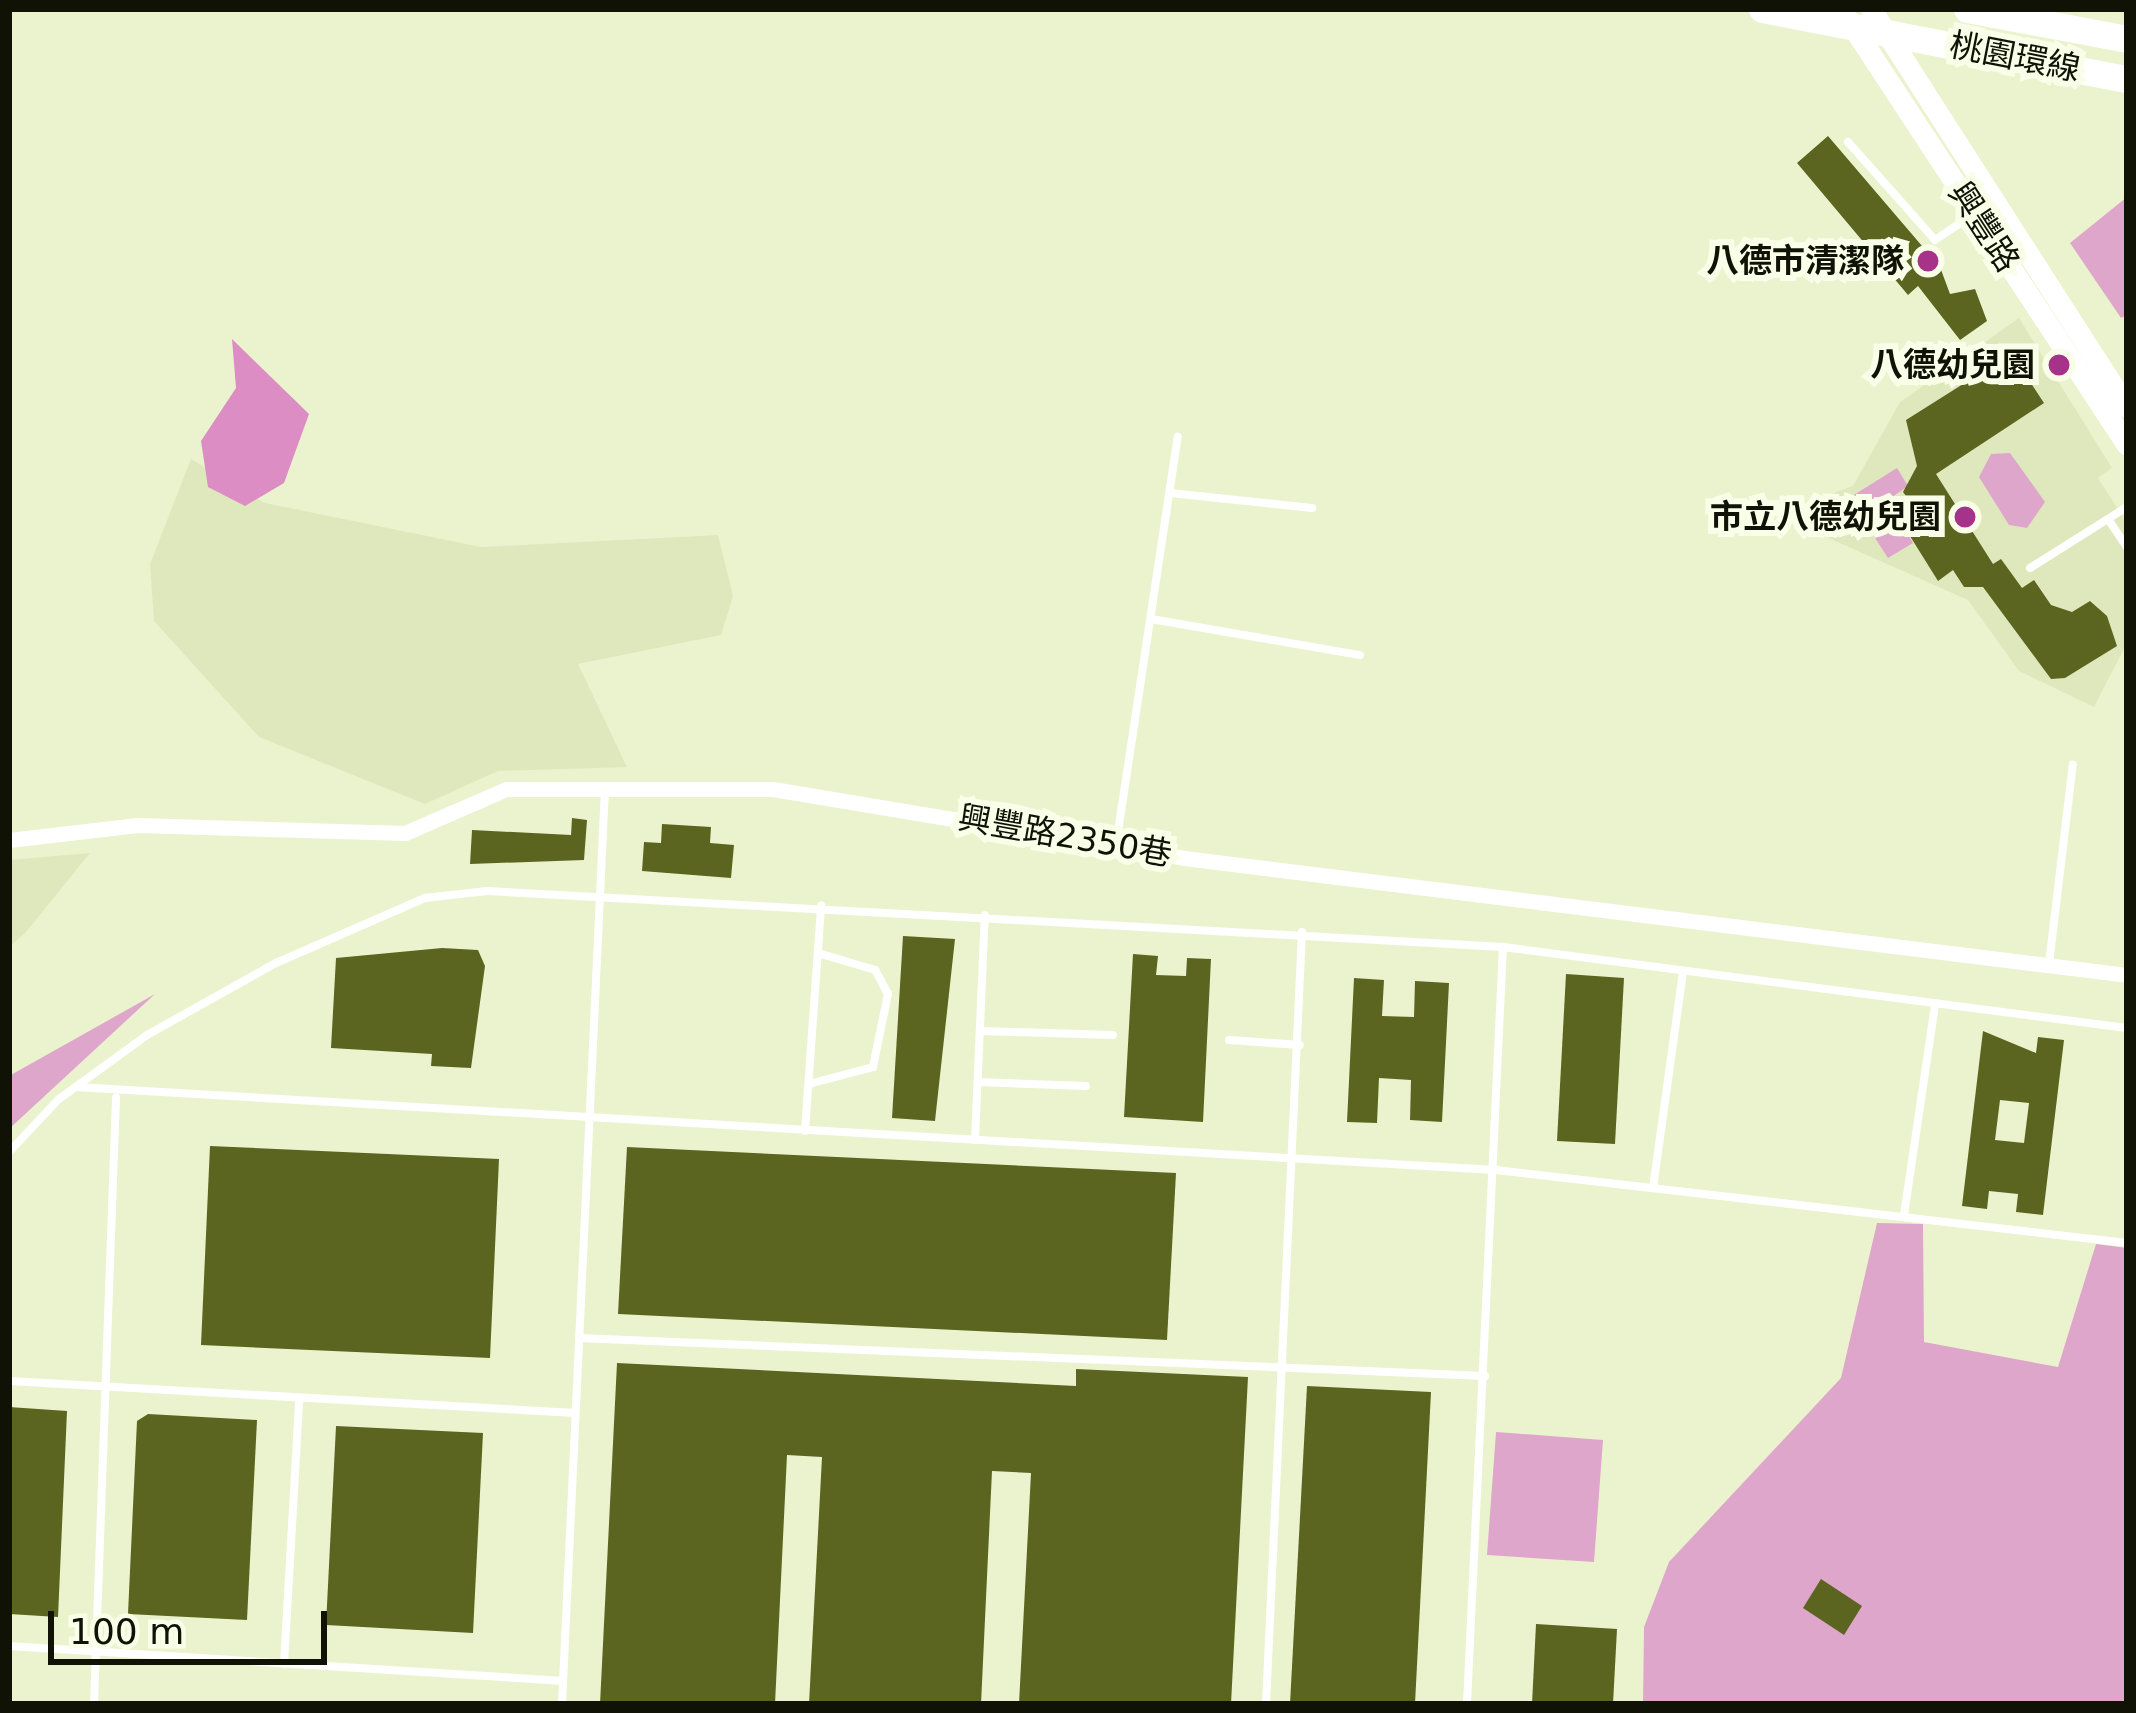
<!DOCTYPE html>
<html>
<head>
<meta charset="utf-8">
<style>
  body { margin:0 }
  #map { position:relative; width:2136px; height:1713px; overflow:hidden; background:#ebf3ce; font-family:"DejaVu Sans","Noto Sans TC",sans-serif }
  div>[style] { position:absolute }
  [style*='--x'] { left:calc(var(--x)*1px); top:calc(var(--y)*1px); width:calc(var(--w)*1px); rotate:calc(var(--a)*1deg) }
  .built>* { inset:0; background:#dfe8bc }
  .green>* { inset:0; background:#dfa6cc }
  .water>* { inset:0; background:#dc8dc3 }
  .building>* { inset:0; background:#5b6520 }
  .service>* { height:8px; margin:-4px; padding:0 4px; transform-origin:4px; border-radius:4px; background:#fff }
  .minor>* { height:15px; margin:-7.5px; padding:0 7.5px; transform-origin:7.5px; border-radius:7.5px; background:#fff }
  .secondary>* { height:21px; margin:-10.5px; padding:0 10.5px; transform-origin:10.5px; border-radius:10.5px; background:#fff }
  .motorway>* { height:27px; margin:-13.5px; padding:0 13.5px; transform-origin:13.5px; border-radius:13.5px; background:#fff }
  .dots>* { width:33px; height:33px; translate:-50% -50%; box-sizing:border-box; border:6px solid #f9fee8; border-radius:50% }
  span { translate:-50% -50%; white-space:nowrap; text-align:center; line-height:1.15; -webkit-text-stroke:12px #f9fee8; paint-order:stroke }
  .street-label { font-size:33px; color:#101206 }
  .poi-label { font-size:33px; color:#101206; font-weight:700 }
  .right { translate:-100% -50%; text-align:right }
  .frame { position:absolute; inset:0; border:12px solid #101206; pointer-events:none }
  .scale { position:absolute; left:48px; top:1611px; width:279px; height:54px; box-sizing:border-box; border:6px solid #101206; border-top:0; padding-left:15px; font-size:36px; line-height:42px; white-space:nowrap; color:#101206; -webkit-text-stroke:9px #f9fee8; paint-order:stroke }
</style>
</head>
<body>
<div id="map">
  <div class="built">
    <div style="clip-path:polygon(2019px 318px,2112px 468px,2098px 478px,2127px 523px,2127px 643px,2094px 707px,2019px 671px,1968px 600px,1815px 532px,1801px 505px,1853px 486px,1900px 402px)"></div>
    <div style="clip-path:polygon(191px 459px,265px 503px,481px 547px,718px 535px,733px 596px,721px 635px,578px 664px,627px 767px,498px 771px,425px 804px,259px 737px,154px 621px,150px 564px)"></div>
    <div style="clip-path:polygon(90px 853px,26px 932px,9px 947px,9px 860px)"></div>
  </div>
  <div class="green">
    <div style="clip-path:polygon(2127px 197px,2127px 315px,2121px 318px,2070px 243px)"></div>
    <div style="clip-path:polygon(2010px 453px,2045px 502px,2027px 528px,2009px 525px,1979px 477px,1991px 454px)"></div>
    <div style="clip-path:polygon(1897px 468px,1908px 486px,1888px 500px,1913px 543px,1888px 558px,1849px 498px)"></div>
    <div style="clip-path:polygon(155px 994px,9px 1129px,9px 1076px)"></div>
    <div style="clip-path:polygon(1877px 1223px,1923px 1224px,1924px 1342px,2058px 1367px,2096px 1244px,2127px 1248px,2127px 1704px,1643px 1704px,1644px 1627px,1669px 1562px,1841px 1378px)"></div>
    <div style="clip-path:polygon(1496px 1432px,1603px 1440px,1594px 1562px,1487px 1555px)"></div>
  </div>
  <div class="water">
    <div style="clip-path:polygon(232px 339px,309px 414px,284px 483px,245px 506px,208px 487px,201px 441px,236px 388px)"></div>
  </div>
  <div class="building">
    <div style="clip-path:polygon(1828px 136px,1940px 267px,1950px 294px,1975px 289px,1987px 321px,1960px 340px,1918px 286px,1908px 295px,1797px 163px)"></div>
    <div style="clip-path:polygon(1998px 362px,2007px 376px,2021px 368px,2044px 403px,1936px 474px,1993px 564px,2001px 559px,2022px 588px,2034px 580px,2051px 605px,2072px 612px,2090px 601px,2107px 616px,2117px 646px,2065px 678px,2051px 679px,1983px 587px,1964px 587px,1953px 570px,1938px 581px,1900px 520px,1916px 510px,1903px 492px,1917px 466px,1906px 420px)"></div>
    <div style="clip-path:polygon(572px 818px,587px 820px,584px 860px,470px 864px,472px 830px,571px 835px)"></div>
    <div style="clip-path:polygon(662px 824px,711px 827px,710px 843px,734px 845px,731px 878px,642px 871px,644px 842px,661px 843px)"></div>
    <div style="clip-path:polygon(903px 936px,955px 939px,935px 1121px,892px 1118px)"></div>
    <div style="clip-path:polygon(442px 948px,478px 950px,485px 966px,471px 1068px,431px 1066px,432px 1054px,331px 1048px,336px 958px)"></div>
    <div style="clip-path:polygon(1133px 954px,1158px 956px,1156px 975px,1186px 976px,1187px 958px,1211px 959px,1203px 1122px,1124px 1117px)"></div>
    <div style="clip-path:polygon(1566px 974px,1624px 978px,1615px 1144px,1557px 1141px)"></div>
    <div style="clip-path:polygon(1354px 978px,1384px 980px,1382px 1016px,1414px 1017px,1415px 981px,1449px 983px,1442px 1122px,1410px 1120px,1411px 1080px,1379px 1078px,1377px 1123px,1347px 1122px)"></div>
    <div style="clip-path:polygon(evenodd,1983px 1031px,2036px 1053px,2038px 1037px,2064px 1040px,2043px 1215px,2016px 1212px,2018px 1194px,1989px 1191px,1987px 1209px,1962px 1206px,1983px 1031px,2000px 1100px,2029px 1103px,2024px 1143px,1995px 1140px,2000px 1100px)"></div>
    <div style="clip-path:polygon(210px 1146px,499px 1159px,490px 1358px,201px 1345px)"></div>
    <div style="clip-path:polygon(627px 1147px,1176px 1173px,1167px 1340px,618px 1314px)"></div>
    <div style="clip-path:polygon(617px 1363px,1076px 1386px,1076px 1369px,1248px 1377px,1231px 1704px,1019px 1704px,1031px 1473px,992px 1471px,981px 1704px,809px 1704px,822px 1457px,787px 1455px,775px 1704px,600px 1704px)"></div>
    <div style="clip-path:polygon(1307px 1386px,1431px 1392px,1415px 1704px,1290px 1704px)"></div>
    <div style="clip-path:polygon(9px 1407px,67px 1411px,58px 1617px,9px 1614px)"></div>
    <div style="clip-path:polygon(148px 1414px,257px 1420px,247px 1620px,128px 1614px,137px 1421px)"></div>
    <div style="clip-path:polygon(336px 1426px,483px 1433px,473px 1633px,326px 1625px)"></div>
    <div style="clip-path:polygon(1821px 1579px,1862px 1606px,1844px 1635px,1803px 1608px)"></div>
    <div style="clip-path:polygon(1536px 1624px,1617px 1629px,1613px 1704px,1532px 1704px)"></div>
  </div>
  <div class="service">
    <div style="--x:1848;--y:142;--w:131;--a:48.4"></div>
    <div style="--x:1935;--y:240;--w:45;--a:-34"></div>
    <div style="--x:1170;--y:493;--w:143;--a:6"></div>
    <div style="--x:2108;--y:519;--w:34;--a:56"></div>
    <div style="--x:2030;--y:568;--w:115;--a:-32.2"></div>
    <div style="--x:1151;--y:619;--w:212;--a:9.8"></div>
    <div style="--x:1116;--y:845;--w:413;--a:-81.4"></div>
    <div style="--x:2049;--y:964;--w:201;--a:-83.2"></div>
    <div style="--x:980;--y:1031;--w:133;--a:1.7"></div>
    <div style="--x:1229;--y:1040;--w:71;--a:4"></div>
    <div style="--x:978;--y:1082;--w:108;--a:2.1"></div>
    <div style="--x:809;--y:1084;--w:66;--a:-14.9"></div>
    <div style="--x:873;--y:1067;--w:75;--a:-78.4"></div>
    <div style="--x:888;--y:994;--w:27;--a:-118"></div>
    <div style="--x:875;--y:970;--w:59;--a:-163.4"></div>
    <div style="--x:76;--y:1087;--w:1422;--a:3.35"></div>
    <div style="--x:1496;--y:1170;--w:635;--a:6.6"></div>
    <div style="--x:805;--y:1131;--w:226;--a:-85.9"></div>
    <div style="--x:975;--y:1140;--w:225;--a:-87.5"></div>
    <div style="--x:9;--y:1152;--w:73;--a:-46.7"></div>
    <div style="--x:59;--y:1099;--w:109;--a:-36"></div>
    <div style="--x:147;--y:1035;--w:148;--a:-29.2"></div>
    <div style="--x:276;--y:963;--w:163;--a:-23.6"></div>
    <div style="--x:425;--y:898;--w:62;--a:-6.4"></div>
    <div style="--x:487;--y:891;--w:1018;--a:3.15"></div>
    <div style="--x:1503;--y:947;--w:629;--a:7.4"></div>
    <div style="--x:1653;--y:1188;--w:219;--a:-82.1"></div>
    <div style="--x:1904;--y:1215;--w:211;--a:-81.6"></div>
    <div style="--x:579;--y:1338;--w:907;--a:2.4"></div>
    <div style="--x:9;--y:1381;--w:567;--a:3.24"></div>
    <div style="--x:9;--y:1646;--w:555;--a:3.61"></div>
    <div style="--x:284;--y:1664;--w:264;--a:-86.7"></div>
    <div style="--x:94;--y:1704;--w:607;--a:-87.92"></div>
    <div style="--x:562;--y:1704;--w:916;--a:-87.31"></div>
    <div style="--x:1266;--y:1704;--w:773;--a:-87.33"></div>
    <div style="--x:1467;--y:1704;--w:758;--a:-87.28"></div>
  </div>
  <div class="minor">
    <div style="--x:9;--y:840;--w:129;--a:-6.7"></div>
    <div style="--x:137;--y:825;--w:268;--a:1.7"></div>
    <div style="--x:405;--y:833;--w:110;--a:-23.5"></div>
    <div style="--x:506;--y:789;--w:267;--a:0"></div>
    <div style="--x:773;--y:789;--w:417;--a:9.5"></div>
    <div style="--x:1184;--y:858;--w:950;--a:7.07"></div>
  </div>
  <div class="secondary">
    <div style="--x:1841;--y:9;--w:521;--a:56.74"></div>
    <div style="--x:1871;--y:9;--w:473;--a:57.3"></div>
  </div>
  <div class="motorway">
    <div style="--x:1762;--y:9;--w:372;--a:10.9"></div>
    <div style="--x:1967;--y:9;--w:163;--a:10.6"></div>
  </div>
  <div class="dots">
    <div style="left:1928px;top:261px;background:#a7328a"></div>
    <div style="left:2059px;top:365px;background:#a7328a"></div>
    <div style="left:1965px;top:517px;background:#a7328a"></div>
  </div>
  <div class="street-label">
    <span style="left:2015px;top:57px;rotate:11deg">桃園環線</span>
    <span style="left:1984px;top:227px;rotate:57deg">興豐路</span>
    <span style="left:1065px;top:836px;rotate:10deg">興豐路2350巷</span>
  </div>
  <div class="poi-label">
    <span class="right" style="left:1904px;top:261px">八德市清潔隊</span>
    <span class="right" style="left:2035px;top:365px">八德幼兒園</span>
    <span class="right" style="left:1941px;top:517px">市立八德幼兒園</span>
  </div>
  <div class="frame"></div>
  <div class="scale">100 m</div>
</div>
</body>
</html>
